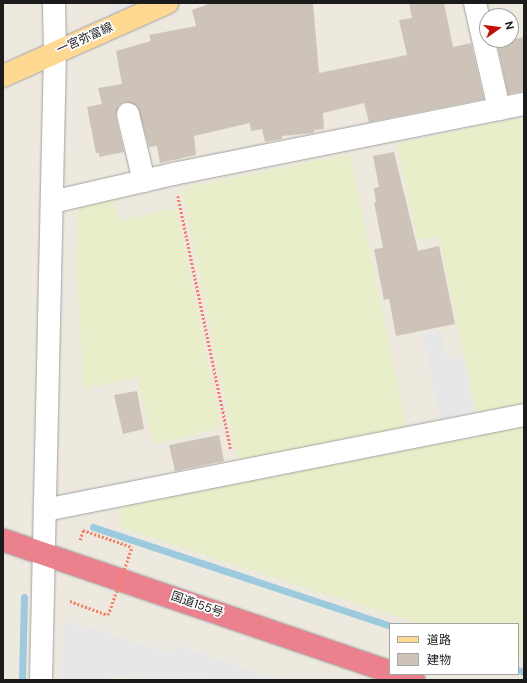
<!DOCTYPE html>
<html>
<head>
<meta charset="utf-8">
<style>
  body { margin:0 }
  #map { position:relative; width:527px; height:683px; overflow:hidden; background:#ede9df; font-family:"DM Sans","Noto Sans JP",sans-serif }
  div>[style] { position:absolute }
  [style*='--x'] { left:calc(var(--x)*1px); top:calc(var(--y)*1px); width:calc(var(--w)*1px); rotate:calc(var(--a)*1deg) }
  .farmland>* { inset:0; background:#e8eec9 }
  .parking>* { inset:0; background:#e7e7e7 }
  .stream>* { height:7px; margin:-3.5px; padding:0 3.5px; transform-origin:3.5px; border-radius:3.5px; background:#9ccade }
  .building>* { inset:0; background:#cdc3b8 }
  .path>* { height:2.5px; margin-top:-1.25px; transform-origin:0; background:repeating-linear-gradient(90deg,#ff7a5e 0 2px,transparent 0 4px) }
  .roads { filter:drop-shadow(0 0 1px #a2a2a2) drop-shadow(0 0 1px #a2a2a2) }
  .minor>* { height:22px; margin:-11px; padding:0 11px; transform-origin:11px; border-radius:11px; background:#fff }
  .major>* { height:22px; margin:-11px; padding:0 11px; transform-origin:11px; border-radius:11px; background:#ffd892 }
  .highway>* { height:22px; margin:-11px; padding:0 11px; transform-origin:11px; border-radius:11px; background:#ea818d }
  .path-bridge>* { height:2.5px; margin-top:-1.25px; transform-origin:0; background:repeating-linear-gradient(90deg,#ff7a5e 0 2px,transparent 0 4px) }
  span { translate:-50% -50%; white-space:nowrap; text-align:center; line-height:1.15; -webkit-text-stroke:3.5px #fff; paint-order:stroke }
  .street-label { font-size:12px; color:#1b1b1b }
  .frame { position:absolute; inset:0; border:4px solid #1b1b1b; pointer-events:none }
  .legend { position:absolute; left:389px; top:623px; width:130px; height:52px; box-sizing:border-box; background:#fff; border:1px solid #a4a4a4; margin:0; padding:5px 7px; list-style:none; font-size:12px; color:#1b1b1b }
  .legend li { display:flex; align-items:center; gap:8px; height:20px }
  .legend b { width:20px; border:1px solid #a4a4a4 }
  .north { position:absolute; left:479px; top:8px; width:40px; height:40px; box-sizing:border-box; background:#fff; border:1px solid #a4a4a4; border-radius:50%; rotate:76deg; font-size:11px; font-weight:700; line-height:16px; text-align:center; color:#1b1b1b }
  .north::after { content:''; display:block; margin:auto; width:14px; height:18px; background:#c50e00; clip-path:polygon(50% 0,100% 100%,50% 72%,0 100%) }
</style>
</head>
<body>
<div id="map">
  <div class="farmland">
    <div style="clip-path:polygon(524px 117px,524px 407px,476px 416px,439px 236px,417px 240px,397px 144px)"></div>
    <div style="clip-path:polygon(350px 154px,407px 430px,246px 463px,237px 456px,182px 188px)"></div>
    <div style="clip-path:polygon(113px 200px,119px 220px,176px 208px,221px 428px,154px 444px,137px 377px,84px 389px,77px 277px,78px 209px)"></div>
    <div style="clip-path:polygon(524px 422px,524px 657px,518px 655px,518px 624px,420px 624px,121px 528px,121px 503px)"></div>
  </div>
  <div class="parking">
    <div style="clip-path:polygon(109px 3px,145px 3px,109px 19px)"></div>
    <div style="clip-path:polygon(441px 330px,447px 360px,464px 357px,476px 416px,441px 424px,422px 334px)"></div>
    <div style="clip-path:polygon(67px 621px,171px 653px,172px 643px,281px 680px,110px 677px,110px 680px,62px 680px,63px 623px)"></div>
  </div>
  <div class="stream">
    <div style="--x:93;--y:527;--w:313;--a:18.4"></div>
    <div style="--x:518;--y:670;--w:6;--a:18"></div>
    <div style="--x:22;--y:680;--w:83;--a:-88.6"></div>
  </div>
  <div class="building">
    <div style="clip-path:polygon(211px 3px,313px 3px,319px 73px,407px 55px,399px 20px,412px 18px,409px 3px,444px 3px,453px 47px,471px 43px,484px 99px,369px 122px,364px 103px,323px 113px,324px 129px,315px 130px,313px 133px,282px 136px,282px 139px,265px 142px,262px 129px,251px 131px,250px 123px,194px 136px,196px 155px,160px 163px,157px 146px,149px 147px,137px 106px,125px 102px,119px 105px,116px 117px,124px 152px,99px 157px,99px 153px,96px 153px,87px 107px,102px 104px,98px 88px,122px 84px,116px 51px,151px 41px,149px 35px,196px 26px,192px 10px)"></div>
    <div style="clip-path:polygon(524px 37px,524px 91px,508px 94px,497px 43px)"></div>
    <div style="clip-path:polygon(394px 152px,418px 251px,439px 246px,455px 324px,396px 336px,389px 299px,384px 300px,374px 249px,383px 248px,374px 202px,376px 202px,374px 188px,379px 187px,373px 156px)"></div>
    <div style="clip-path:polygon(137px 391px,144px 429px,123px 434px,114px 395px)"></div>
    <div style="clip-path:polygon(219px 435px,224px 461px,175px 471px,169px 445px)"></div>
  </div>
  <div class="path">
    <div style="--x:178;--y:196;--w:258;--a:78.2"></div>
    <div style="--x:80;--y:540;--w:10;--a:-73"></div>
    <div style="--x:83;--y:530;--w:52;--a:19.1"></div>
    <div style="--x:70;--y:601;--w:40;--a:20.2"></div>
  </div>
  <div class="roads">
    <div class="minor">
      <div style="--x:475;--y:3;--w:109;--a:77.2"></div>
      <div style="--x:128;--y:114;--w:69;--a:76.6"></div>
      <div style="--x:52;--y:202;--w:124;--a:-13"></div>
      <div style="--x:173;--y:174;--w:358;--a:-11.3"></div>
      <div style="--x:45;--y:510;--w:488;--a:-11.2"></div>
      <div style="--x:41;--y:680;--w:628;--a:-88.72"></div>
      <div style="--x:55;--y:52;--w:49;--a:-91.2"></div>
    </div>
    <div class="major">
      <div style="--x:3;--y:76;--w:180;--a:-24"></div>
    </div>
    <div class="highway">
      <div style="--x:3;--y:540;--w:409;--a:18.8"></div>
      <div style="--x:397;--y:674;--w:18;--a:19"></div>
    </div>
  </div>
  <div class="path-bridge">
    <div style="--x:108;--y:615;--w:72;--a:-70.6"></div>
  </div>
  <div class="street-label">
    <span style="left:85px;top:39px;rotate:-24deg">一宮弥富線</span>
    <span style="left:197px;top:605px;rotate:19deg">国道155号</span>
  </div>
  <div class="frame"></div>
  <ul class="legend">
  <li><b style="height:5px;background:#ffd892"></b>道路</li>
  <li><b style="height:11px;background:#cdc3b8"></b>建物</li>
  </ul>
  <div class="north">N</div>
</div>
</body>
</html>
